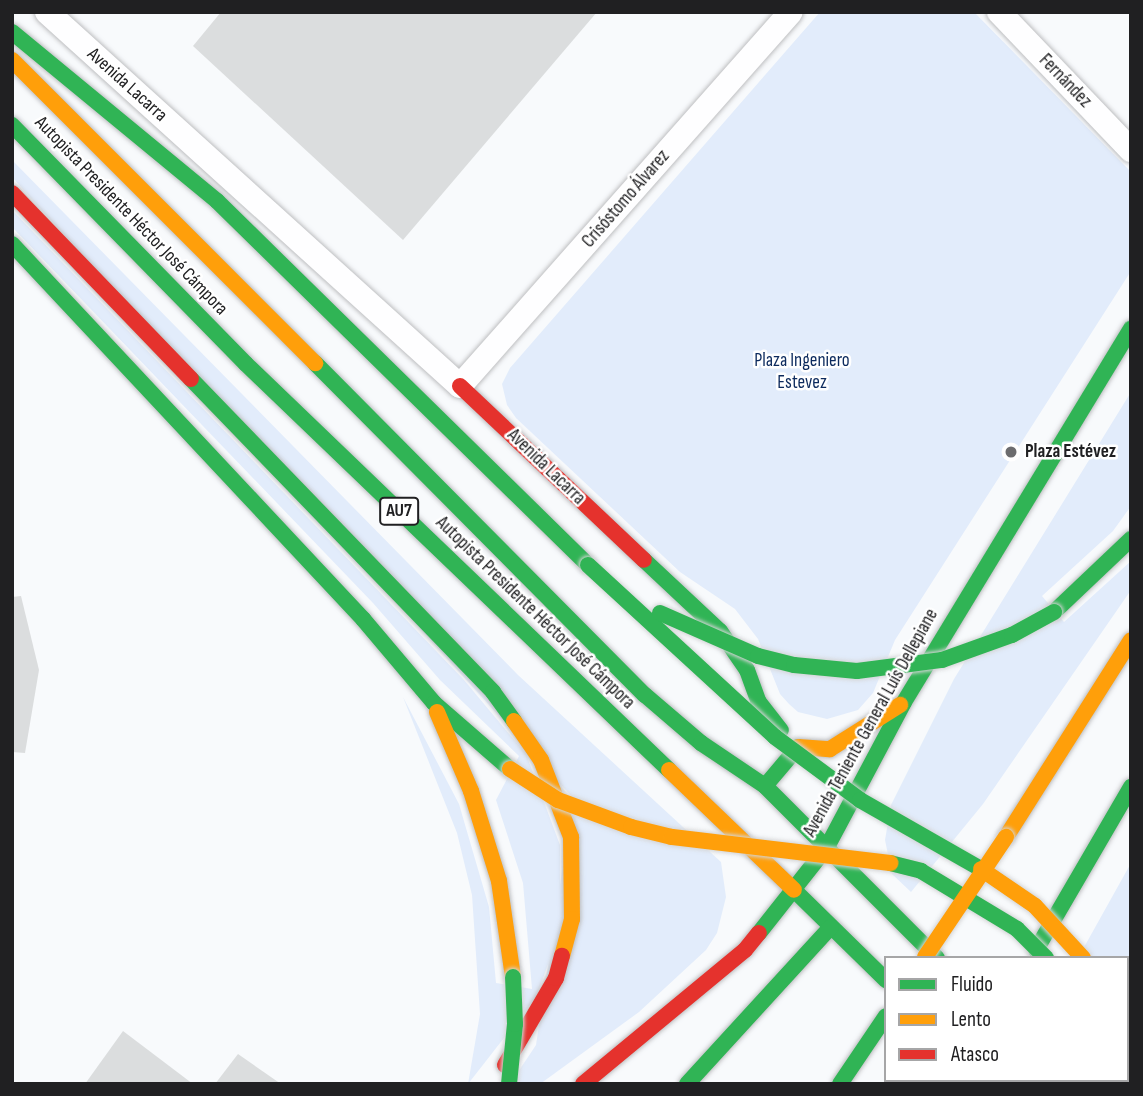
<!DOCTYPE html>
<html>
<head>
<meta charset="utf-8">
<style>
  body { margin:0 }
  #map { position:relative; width:1143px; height:1096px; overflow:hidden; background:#f8fafc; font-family:"Sofia Sans Condensed",sans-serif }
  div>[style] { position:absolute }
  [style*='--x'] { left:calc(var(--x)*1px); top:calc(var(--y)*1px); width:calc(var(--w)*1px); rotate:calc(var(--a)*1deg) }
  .green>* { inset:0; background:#e2ecfb }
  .building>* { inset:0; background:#dbddde }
  .roads { filter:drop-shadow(0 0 2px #bebfc1) drop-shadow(0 0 2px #bebfc1) }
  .street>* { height:24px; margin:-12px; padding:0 12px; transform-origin:12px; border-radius:12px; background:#fefeff }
  .fast>* { height:16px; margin:-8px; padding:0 8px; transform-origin:8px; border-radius:8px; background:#30b455 }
  .slow>* { height:16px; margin:-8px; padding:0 8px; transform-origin:8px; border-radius:8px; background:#ff9f0a }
  .jam>* { height:16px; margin:-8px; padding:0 8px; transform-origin:8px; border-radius:8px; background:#e5322d }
  .bridges { filter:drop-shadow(0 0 2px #d4d5d6) drop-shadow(0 0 2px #d4d5d6) }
  .fast-bridge>* { height:16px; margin:-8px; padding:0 8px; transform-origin:8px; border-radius:8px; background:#30b455 }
  .slow-bridge>* { height:16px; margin:-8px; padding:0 8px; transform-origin:8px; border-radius:8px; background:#ff9f0a }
  .dots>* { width:19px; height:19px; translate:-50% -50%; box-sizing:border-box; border:4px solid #fff; border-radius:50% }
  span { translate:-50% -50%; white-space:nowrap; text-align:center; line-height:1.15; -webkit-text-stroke:5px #fff; paint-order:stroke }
  .shield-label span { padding:2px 5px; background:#fff; border:2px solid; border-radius:5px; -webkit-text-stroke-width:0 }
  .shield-label { font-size:18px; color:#202022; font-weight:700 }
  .street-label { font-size:19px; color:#202022 }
  .park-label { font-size:19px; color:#0c2a5d }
  .poi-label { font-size:19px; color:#202022; font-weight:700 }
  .left { translate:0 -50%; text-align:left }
  .frame { position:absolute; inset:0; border:14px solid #202022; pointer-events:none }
  .legend { position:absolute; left:884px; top:956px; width:245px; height:126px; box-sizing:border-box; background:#fff; border:2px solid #a6a6a7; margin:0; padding:9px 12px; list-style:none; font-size:21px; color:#202022 }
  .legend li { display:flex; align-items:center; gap:14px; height:35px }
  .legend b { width:35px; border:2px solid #a6a6a7 }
</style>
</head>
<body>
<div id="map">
  <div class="green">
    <div style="clip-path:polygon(820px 12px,974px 12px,1131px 172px,1131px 271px,895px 640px,873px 693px,858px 710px,827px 719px,798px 712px,789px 704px,780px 694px,758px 639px,735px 609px,680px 572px,516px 418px,507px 405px,502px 384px,510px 368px)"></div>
    <div style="clip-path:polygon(12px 160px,518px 675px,721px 862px,726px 897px,717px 933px,706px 950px,639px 1012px,540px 1084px,510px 1084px,536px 1045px,573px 798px,12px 177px)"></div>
    <div style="clip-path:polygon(12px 210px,464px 680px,526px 754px,560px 845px,560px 932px,536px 997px,468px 1084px,480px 1014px,472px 895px,457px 833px,403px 697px,459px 804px,489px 907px,496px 983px,532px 989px,523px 883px,496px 800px,519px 756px,440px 680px,373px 603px,12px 227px)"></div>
    <div style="clip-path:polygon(1131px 392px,1131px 506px,1113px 531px,1042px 596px,1064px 622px,1131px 561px,1131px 590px,983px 804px,911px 892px,892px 874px,885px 840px,891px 805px,954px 679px)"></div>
    <div style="clip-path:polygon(1131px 863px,1131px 1036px,1127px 1040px,1127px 958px,1078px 958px)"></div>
  </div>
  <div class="building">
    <div style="clip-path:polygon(221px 12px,597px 12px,403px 240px,193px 46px)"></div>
    <div style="clip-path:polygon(21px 596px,39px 670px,25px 753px,12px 752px,12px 597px)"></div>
    <div style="clip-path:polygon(123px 1031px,193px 1084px,85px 1084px)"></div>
    <div style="clip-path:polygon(238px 1054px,281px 1084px,215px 1084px)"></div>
  </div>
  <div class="roads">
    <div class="street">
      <div style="--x:47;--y:12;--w:557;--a:42.16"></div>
      <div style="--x:460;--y:386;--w:499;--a:-48.5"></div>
      <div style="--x:999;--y:12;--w:191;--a:46.3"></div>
    </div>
    <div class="fast">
      <div style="--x:12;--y:32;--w:266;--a:39.5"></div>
      <div style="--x:217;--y:201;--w:520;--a:44.45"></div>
      <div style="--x:12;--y:125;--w:334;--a:45.6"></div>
      <div style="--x:246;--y:364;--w:586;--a:43.83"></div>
      <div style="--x:12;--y:244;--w:514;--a:46.89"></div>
      <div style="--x:363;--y:619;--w:110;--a:49.8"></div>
      <div style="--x:434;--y:703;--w:101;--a:41"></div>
      <div style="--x:315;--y:363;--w:468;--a:45.2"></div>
      <div style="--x:645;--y:695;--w:74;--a:40.6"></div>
      <div style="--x:701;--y:743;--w:77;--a:33.9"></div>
      <div style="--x:191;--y:379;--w:435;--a:46"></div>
      <div style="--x:493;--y:692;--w:36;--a:54"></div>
      <div style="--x:644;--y:560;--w:104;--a:43.1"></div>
      <div style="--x:720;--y:631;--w:47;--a:55.3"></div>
      <div style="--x:747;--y:670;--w:33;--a:70"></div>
      <div style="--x:758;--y:701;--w:37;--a:52"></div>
      <div style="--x:1054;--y:612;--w:106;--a:-43.5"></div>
      <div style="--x:798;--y:747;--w:51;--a:130.2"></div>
      <div style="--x:765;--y:786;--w:243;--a:45"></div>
      <div style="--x:794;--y:890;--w:129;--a:44.4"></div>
      <div style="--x:759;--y:933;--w:110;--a:-51.7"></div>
      <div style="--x:827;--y:847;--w:164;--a:-62"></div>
      <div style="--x:904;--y:702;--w:437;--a:-58.7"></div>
      <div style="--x:1036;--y:950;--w:189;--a:-59.8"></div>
      <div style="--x:990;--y:1080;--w:6;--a:45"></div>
      <div style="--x:1058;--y:1080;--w:6;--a:45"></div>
      <div style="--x:687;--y:1084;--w:213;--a:-47.5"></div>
      <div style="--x:840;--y:1084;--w:82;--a:-55.9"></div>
    </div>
    <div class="slow">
      <div style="--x:12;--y:60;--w:429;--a:45"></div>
      <div style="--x:437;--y:712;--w:86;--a:66.7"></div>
      <div style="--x:471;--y:791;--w:94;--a:72.7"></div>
      <div style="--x:499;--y:881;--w:97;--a:81.7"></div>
      <div style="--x:514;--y:721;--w:47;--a:55.3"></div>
      <div style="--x:541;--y:760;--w:83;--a:68.7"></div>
      <div style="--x:571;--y:837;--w:82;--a:89.3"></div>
      <div style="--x:572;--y:919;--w:38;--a:105"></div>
      <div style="--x:798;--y:747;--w:32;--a:4"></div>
      <div style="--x:830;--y:749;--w:83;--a:-32.2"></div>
      <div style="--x:669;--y:770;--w:173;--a:43.8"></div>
      <div style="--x:1006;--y:837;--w:233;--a:-57.6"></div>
      <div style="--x:1127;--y:1027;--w:12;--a:70"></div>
      <div style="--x:1115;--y:1080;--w:4;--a:63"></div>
    </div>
    <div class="jam">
      <div style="--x:12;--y:193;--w:258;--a:46.1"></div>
      <div style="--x:460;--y:386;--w:253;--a:43.4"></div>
      <div style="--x:505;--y:1065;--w:101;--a:-59.6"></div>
      <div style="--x:556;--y:978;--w:23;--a:-75"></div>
      <div style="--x:583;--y:1084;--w:210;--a:-39.6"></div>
      <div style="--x:745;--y:950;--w:22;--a:-51"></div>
      <div style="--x:953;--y:1084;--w:4;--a:-63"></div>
    </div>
  </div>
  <div class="bridges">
    <div class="fast-bridge">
      <div style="--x:588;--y:565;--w:254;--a:42.6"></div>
      <div style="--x:775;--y:737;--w:106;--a:36.5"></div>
      <div style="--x:860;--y:800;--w:139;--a:29.7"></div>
      <div style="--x:660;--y:613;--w:107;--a:23.7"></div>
      <div style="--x:758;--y:656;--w:37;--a:14"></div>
      <div style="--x:794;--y:665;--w:63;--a:5.4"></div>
      <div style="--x:857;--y:671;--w:86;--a:-7.4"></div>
      <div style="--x:942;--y:660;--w:74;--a:-19.7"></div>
      <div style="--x:1012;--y:635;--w:48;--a:-28.7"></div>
      <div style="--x:890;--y:863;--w:32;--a:14"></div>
      <div style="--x:921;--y:871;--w:112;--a:31.1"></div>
      <div style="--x:1017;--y:929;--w:41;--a:45"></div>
      <div style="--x:509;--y:1084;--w:60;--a:-84.3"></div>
      <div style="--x:515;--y:1024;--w:47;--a:-92.4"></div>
    </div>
    <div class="slow-bridge">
      <div style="--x:510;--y:769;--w:57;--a:32.9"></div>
      <div style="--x:558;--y:800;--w:78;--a:20.3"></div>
      <div style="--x:631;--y:827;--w:42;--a:13.7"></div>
      <div style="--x:672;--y:837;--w:220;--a:6.8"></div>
      <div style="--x:981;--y:869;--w:65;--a:34.4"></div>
      <div style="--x:1035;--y:906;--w:71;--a:47.3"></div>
      <div style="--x:925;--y:957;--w:145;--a:-56"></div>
    </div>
  </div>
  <div class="dots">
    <div style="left:1011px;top:452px;background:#6c6c6e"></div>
  </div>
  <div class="shield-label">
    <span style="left:399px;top:511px">AU7</span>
  </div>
  <div class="street-label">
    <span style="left:1065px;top:81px;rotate:46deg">Fernández</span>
    <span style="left:127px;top:85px;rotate:42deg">Avenida Lacarra</span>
    <span style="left:626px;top:199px;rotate:-49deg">Crisóstomo Álvarez</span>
    <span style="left:131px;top:216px;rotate:46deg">Autopista Presidente Héctor José Cámpora</span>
    <span style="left:546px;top:467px;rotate:44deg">Avenida Lacarra</span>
    <span style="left:535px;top:613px;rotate:44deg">Autopista Presidente Héctor José Cámpora</span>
    <span style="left:871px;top:723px;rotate:-61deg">Avenida Teniente General Luís Dellepiane</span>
  </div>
  <div class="park-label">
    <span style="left:802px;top:372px">Plaza Ingeniero<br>Estevez</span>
  </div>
  <div class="poi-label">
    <span class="left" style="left:1025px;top:452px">Plaza Estévez</span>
  </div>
  <div class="frame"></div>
  <ul class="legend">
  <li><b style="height:9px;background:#30b455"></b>Fluido</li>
  <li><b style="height:9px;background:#ff9f0a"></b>Lento</li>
  <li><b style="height:9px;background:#e5322d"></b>Atasco</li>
  </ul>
</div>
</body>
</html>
